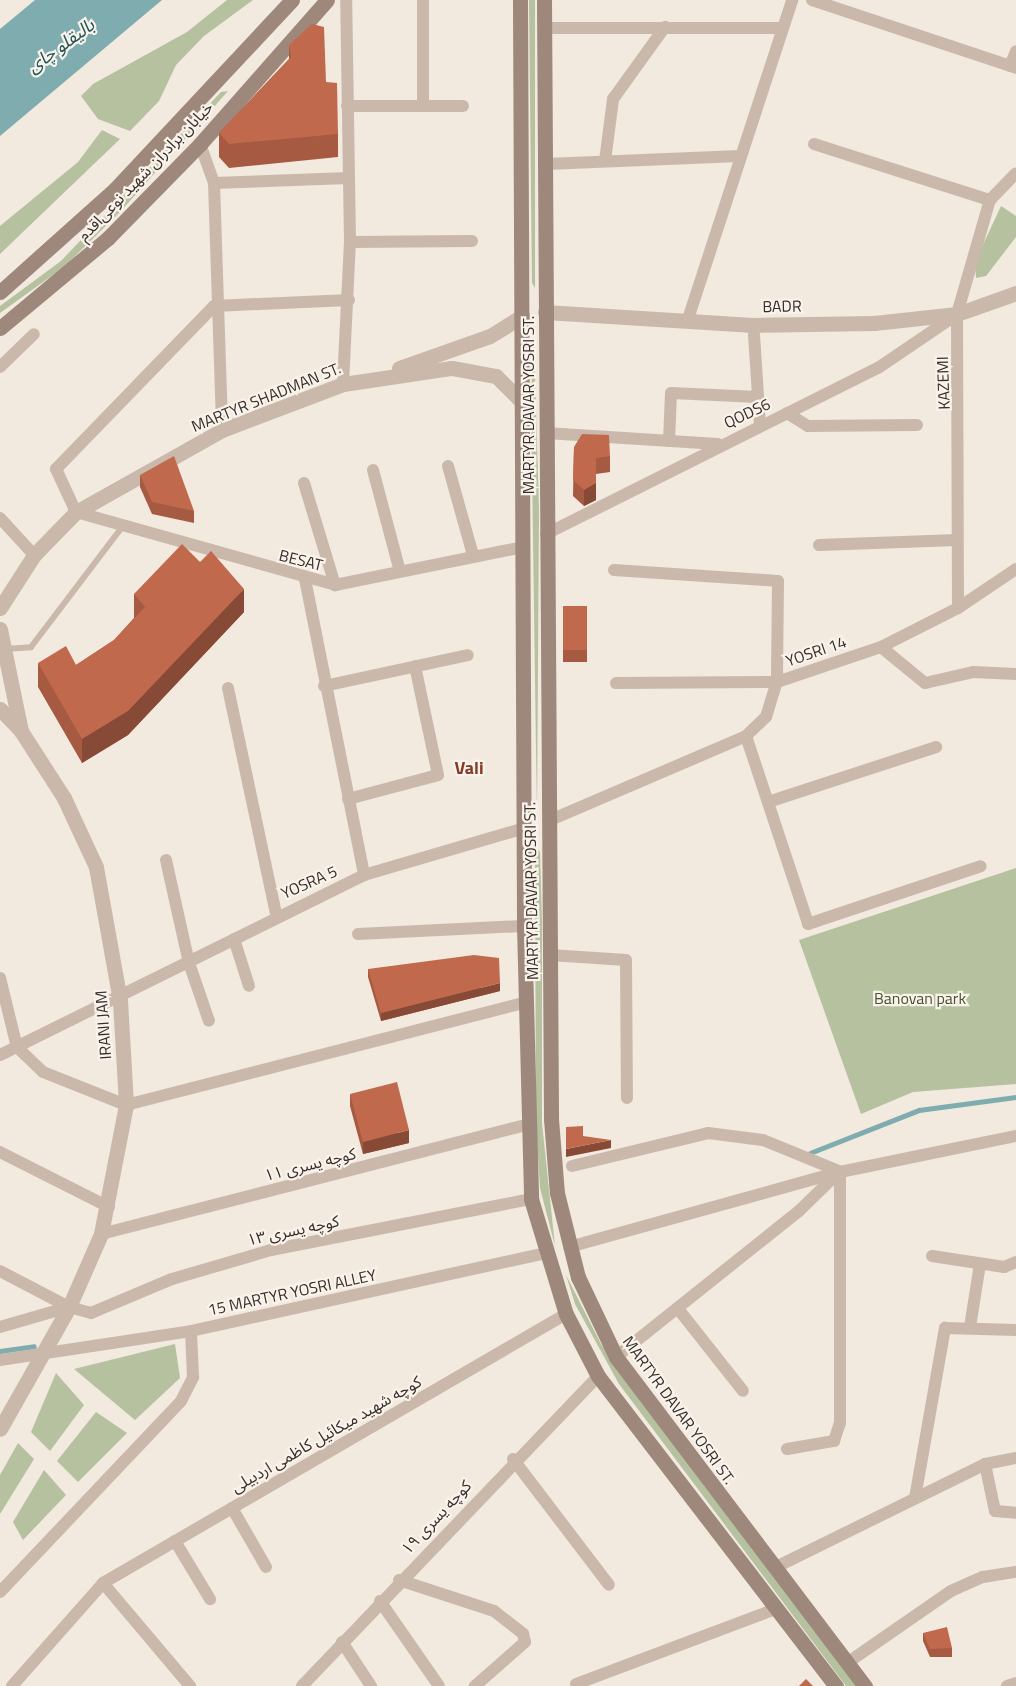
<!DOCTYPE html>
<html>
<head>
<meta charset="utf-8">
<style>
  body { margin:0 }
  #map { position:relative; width:1016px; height:1686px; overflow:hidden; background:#f2e9df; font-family:"Titillium Web","Noto Sans Arabic",sans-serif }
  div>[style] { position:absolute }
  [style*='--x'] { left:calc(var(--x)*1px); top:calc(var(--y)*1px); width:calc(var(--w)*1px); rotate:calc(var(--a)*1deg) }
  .green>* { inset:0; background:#b5c19f }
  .water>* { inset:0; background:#7facae }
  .stream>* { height:4.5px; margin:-2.25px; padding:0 2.25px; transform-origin:2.25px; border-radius:2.25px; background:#7facae }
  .service>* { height:6px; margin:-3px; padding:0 3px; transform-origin:3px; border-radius:3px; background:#cab9ab }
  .minor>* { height:12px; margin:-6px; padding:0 6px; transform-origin:6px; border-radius:6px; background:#cab9ab }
  .tertiary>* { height:15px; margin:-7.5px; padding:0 7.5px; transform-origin:7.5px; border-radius:7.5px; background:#cab9ab }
  .secondary>* { height:15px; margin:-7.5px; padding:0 7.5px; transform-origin:7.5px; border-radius:7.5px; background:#9e887c }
  .wall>* { inset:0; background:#a65a42 }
  .shaded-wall>* { inset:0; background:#874a36 }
  .building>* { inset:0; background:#c1694d }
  span { translate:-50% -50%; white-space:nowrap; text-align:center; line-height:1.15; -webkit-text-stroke:4.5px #f9f3eb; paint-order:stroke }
  .street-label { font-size:16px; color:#382e2a }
  .park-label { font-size:16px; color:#47552e }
  .water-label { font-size:18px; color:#215558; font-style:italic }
  .neighbourhood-label { font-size:18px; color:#843c26; font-weight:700 }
</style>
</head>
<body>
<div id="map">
  <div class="green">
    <div style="clip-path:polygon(227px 0,253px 0,204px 36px,176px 65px,159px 101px,130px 131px,98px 119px,81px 96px,93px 84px,187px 32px)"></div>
    <div style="clip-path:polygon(529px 0,535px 0,535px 288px,532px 283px)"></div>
    <div style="clip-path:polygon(228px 91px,120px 212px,64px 267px,0 313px,0 306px,61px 261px,221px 92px)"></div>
    <div style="clip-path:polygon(102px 130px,120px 139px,0 254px,0 226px,78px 162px)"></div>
    <div style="clip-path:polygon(1001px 206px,1016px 216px,1016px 237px,986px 276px,976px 278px,975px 262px)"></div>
    <div style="clip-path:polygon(534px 337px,539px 510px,537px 818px,531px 396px)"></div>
    <div style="clip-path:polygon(535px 847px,540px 852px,542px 921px,542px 1123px,555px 1246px,540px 1188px,536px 1123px)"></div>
    <div style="clip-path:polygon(1016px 868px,1016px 1084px,913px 1092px,861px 1114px,799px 940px)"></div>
    <div style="clip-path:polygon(566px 1275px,601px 1344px,857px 1686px,846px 1686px,619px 1384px,575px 1304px)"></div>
    <div style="clip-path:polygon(175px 1344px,180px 1378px,135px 1420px,74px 1369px)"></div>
    <div style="clip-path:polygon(56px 1373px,84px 1405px,50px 1451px,31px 1432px)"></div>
    <div style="clip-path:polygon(96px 1412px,127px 1433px,78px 1482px,57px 1461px)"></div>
    <div style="clip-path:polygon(18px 1443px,34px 1459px,0 1514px,0 1475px)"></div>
    <div style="clip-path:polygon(44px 1470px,66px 1495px,23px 1540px,13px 1522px)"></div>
  </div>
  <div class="water">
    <div style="clip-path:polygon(35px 0,162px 0,0 136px,0 29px)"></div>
  </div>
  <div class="stream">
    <div style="--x:810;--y:1153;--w:117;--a:-21.5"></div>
    <div style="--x:919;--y:1110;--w:98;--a:-7.6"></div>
    <div style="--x:0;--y:1351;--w:34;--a:-8"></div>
  </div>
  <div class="service">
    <div style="--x:5;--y:649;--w:26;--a:-4"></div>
    <div style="--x:31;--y:647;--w:151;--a:-52.8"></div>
  </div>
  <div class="minor">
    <div style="--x:812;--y:0;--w:215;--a:18.4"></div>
    <div style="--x:544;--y:28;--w:239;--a:0"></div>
    <div style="--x:1010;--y:66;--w:16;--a:-68"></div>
    <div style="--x:347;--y:106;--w:116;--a:0"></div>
    <div style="--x:423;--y:106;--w:106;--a:-90"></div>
    <div style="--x:200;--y:144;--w:41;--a:70.3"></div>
    <div style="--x:214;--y:183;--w:247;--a:88.1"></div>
    <div style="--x:814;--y:144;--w:185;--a:17.7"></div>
    <div style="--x:605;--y:161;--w:63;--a:-82.6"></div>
    <div style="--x:613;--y:99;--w:89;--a:-54.2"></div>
    <div style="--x:547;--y:164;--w:192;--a:-2.4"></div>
    <div style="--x:214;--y:183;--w:134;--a:-2.1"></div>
    <div style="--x:350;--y:242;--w:122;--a:-0.5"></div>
    <div style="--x:349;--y:300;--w:135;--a:177.5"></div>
    <div style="--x:214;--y:306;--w:227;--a:134.1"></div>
    <div style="--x:56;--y:469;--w:47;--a:65.1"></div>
    <div style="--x:76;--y:512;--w:269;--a:15.7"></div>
    <div style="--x:335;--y:585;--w:192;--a:-11.4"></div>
    <div style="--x:687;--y:322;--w:339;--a:-71.9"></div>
    <div style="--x:754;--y:335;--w:90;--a:86.2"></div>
    <div style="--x:0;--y:367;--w:47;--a:-44.1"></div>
    <div style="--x:343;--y:384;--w:142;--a:-87.2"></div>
    <div style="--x:350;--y:242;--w:242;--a:-90.9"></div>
    <div style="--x:787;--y:413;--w:25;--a:32"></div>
    <div style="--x:808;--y:426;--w:109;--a:-0.5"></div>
    <div style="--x:546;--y:433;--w:172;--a:3.7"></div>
    <div style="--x:669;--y:441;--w:48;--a:-87.6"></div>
    <div style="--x:671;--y:393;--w:87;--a:2.6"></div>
    <div style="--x:448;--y:466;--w:92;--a:74.3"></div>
    <div style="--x:373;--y:470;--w:101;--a:75.1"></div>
    <div style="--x:304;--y:483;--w:107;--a:73.1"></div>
    <div style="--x:0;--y:518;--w:50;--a:47.4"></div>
    <div style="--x:546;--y:534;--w:371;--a:-26.6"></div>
    <div style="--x:878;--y:368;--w:94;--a:-34.2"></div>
    <div style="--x:819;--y:545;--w:138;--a:-2.1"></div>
    <div style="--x:614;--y:570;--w:164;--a:3.8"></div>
    <div style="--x:778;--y:581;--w:101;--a:90.6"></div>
    <div style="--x:777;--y:682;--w:161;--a:179.6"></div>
    <div style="--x:305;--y:579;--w:302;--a:78.7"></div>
    <div style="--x:958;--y:608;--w:294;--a:-90.2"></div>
    <div style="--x:957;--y:314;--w:119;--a:-73.9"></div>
    <div style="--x:990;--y:200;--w:37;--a:-46"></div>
    <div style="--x:881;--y:647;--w:57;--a:39.3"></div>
    <div style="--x:925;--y:683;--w:49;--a:-12.9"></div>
    <div style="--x:973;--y:672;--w:43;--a:2.7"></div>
    <div style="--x:324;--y:686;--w:147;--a:-12.1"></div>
    <div style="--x:228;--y:688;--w:231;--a:78"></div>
    <div style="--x:746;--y:736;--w:198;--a:71.7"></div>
    <div style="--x:808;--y:924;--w:182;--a:-18.5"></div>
    <div style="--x:348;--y:799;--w:93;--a:-14.9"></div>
    <div style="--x:438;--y:775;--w:111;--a:-101.9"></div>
    <div style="--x:768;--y:802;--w:177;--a:-18.1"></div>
    <div style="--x:548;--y:821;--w:215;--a:-23.2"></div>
    <div style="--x:746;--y:736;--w:28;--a:-44"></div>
    <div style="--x:766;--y:717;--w:37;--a:-73"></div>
    <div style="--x:777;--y:682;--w:110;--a:-18.6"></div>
    <div style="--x:881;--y:647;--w:86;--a:-26.9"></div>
    <div style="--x:958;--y:608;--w:70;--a:-33.9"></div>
    <div style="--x:166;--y:860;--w:106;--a:77.4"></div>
    <div style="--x:189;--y:963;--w:61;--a:71"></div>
    <div style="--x:358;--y:934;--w:166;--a:-2.8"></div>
    <div style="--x:234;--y:939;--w:49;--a:72.3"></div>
    <div style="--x:550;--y:955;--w:76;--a:3.8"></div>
    <div style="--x:626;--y:960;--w:138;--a:89.6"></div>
    <div style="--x:0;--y:978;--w:71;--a:76.2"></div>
    <div style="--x:17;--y:1047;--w:36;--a:44"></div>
    <div style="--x:43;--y:1072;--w:89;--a:21.7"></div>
    <div style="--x:126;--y:1105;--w:413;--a:-14.4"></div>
    <div style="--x:0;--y:1055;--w:406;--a:-26.3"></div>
    <div style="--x:364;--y:875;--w:168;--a:-16.3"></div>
    <div style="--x:0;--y:1152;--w:122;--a:26.8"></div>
    <div style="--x:572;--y:1166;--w:140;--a:-13.6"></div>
    <div style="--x:708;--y:1133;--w:55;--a:7.3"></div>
    <div style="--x:763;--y:1140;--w:82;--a:22.2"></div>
    <div style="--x:101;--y:1234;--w:440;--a:-14.4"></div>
    <div style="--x:569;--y:1247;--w:281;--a:-15.5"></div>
    <div style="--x:840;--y:1172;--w:180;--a:-11.6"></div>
    <div style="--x:932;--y:1256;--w:73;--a:8.7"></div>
    <div style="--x:1004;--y:1267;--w:13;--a:-23"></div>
    <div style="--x:0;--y:1271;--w:78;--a:27.6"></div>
    <div style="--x:69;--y:1307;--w:23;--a:15"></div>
    <div style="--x:91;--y:1313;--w:88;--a:-22.8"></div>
    <div style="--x:172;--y:1279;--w:103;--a:-16.3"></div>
    <div style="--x:271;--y:1250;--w:265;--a:-11.1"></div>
    <div style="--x:679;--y:1310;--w:103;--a:51.7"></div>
    <div style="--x:0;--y:1327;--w:72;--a:-16.2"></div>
    <div style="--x:970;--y:1327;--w:64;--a:-81"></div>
    <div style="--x:616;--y:1357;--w:234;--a:-38.6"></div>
    <div style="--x:799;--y:1211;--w:56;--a:-44.3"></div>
    <div style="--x:0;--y:1360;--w:193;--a:-8.6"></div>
    <div style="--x:191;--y:1331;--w:362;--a:-12.4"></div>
    <div style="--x:787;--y:1449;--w:48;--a:-9.7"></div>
    <div style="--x:834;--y:1441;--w:19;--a:-72"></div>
    <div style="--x:840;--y:1423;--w:251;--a:-90"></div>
    <div style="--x:513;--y:1459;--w:158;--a:52.7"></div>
    <div style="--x:985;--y:1464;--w:48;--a:78"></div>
    <div style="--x:995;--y:1511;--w:21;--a:5"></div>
    <div style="--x:915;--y:1498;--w:173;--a:-80"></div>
    <div style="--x:945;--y:1328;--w:71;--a:1.6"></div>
    <div style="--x:232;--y:1508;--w:68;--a:60"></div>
    <div style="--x:175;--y:1541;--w:68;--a:58.9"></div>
    <div style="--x:774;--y:1568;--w:235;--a:-26.2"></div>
    <div style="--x:985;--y:1464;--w:32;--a:-11"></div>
    <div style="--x:399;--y:1580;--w:100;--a:18.1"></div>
    <div style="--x:494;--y:1611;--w:37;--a:38"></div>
    <div style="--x:523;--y:1634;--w:8;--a:76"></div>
    <div style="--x:525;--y:1642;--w:67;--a:138.7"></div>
    <div style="--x:103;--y:1583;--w:135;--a:49.8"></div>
    <div style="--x:0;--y:1592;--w:263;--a:-46.5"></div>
    <div style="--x:181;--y:1401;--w:27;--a:-63"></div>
    <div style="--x:193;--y:1377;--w:46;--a:-92.5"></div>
    <div style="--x:380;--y:1601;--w:103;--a:55.2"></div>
    <div style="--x:342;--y:1642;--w:53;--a:56.6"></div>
    <div style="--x:847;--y:1663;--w:126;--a:-34.7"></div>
    <div style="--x:951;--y:1591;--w:35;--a:-24"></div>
    <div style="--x:983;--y:1577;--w:33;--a:-9"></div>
    <div style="--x:576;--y:1684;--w:214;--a:-20.6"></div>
    <div style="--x:12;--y:1686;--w:137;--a:-48.5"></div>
    <div style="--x:103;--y:1583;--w:535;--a:-30.16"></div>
    <div style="--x:302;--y:1686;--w:429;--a:-46.3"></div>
    <div style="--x:1007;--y:1686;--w:9;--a:-18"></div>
  </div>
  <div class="tertiary">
    <div style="--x:545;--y:312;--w:208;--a:3.6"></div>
    <div style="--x:753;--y:325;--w:121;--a:-0.9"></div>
    <div style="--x:874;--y:323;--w:83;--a:-6.2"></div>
    <div style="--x:957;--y:314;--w:63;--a:-19.6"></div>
    <div style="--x:399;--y:368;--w:96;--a:-19.4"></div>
    <div style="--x:490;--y:336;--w:38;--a:-32"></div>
    <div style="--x:0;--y:608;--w:63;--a:-57.3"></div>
    <div style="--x:34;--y:555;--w:60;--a:-45.7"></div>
    <div style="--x:76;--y:512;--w:167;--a:-29.3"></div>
    <div style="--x:222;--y:430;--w:129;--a:-20.8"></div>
    <div style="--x:343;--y:384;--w:110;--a:-8.4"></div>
    <div style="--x:452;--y:368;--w:45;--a:10.3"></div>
    <div style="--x:496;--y:376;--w:34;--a:45"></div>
    <div style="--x:0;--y:629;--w:104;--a:78.4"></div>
    <div style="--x:0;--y:709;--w:30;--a:46"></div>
    <div style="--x:21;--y:731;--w:80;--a:57.3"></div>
    <div style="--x:64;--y:798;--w:76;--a:65.1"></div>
    <div style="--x:96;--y:867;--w:135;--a:79.8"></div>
    <div style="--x:120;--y:1000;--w:105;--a:86.7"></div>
    <div style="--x:126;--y:1105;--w:131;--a:101"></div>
    <div style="--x:101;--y:1234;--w:80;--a:113.7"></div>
    <div style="--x:69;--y:1307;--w:140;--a:119.5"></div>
  </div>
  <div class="secondary">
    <div style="--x:520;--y:0;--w:926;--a:89.75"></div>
    <div style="--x:524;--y:926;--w:273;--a:88.5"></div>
    <div style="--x:531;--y:1199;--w:120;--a:73.1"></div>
    <div style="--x:566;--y:1314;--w:70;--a:62.7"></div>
    <div style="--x:598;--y:1376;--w:391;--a:52.5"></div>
    <div style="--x:544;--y:0;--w:1119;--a:89.64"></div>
    <div style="--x:551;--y:1119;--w:74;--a:85.4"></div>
    <div style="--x:557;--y:1193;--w:87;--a:76"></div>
    <div style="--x:578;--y:1277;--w:89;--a:64.6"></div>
    <div style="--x:616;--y:1357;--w:413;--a:52.9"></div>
    <div style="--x:0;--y:292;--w:154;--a:-41.8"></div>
    <div style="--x:115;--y:189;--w:259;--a:-46.9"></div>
    <div style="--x:0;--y:328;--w:141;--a:-39.8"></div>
    <div style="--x:108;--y:238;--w:132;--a:-45.6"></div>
    <div style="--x:200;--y:144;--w:192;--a:-48.6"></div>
  </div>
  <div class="wall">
    <div style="clip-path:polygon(289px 45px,326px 82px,338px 134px,338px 157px,229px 168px,219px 157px,219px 133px,289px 59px)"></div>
    <div style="clip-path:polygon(574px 447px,610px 456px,610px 472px,596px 474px,596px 500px,584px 506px,573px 496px)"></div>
    <div style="clip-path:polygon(140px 475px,194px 511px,194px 523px,152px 514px,140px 487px)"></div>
    <div style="clip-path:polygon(134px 594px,244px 612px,128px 735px,82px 763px,38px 687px,38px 663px,76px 665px,114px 640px,134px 618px)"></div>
    <div style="clip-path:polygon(563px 606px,587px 606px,587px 662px,563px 662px)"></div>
    <div style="clip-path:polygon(368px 969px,500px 991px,381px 1021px,368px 977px)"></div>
    <div style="clip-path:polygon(350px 1094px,409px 1143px,363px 1154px,350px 1106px)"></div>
    <div style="clip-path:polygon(923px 1633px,952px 1648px,952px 1657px,930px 1657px,923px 1641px)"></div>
  </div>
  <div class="shaded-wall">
    <div style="clip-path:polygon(596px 458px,596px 500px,584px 506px,584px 490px)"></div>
    <div style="clip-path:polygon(244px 589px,244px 612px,128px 735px,82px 763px,82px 739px)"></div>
    <div style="clip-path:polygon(500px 983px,500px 991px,381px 1021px,381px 1013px)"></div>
    <div style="clip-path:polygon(409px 1130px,409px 1143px,363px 1154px,363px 1142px)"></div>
    <div style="clip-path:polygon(611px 1140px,611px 1148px,566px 1157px,566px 1149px)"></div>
  </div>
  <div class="building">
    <div style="clip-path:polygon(312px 24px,324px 27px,326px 82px,337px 83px,338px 134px,229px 144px,219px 133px,291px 57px,289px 45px)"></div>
    <div style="clip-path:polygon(582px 434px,609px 435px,610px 456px,596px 458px,596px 483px,584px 490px,573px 480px,574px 447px)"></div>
    <div style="clip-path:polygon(174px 456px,194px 511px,152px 502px,140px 475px)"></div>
    <div style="clip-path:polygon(182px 544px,200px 562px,211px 551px,244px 589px,128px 711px,82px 739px,38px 663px,66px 646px,76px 665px,114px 640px,145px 607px,134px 594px)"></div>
    <div style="clip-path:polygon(563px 606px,587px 606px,587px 650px,563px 650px)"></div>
    <div style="clip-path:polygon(474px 955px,499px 958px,500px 983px,381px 1013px,368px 969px)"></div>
    <div style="clip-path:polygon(397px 1082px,409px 1130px,363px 1142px,350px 1094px)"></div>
    <div style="clip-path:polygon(583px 1126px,583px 1136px,611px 1140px,566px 1149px,566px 1127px)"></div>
    <div style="clip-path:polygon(947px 1627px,952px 1648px,930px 1649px,923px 1633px)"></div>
    <div style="clip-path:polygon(806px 1679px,813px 1686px,799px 1686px)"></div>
  </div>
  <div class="street-label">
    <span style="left:145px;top:171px;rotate:-46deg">خیابان برادران شهید نوعی‌اقدم</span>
    <span style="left:782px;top:306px;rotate:-1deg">BADR</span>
    <span style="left:943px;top:383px;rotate:-92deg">KAZEMI</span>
    <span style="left:266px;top:397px;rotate:-22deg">MARTYR SHADMAN ST.</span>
    <span style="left:528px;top:405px;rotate:-90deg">MARTYR DAVAR YOSRI ST.</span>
    <span style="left:747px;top:413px;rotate:-25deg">QODS6</span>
    <span style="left:301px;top:560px;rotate:14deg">BESAT</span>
    <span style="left:816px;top:651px;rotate:-19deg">YOSRI 14</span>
    <span style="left:309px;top:882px;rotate:-24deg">YOSRA 5</span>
    <span style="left:531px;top:891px;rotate:-91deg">MARTYR DAVAR YOSRI ST.</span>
    <span style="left:103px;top:1025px;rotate:-94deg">IRANI JAM</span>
    <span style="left:310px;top:1164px;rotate:-14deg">کوچه یسری ۱۱</span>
    <span style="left:293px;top:1230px;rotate:-12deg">کوچه یسری ۱۳</span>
    <span style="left:292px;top:1292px;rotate:-12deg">15 MARTYR YOSRI ALLEY</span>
    <span style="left:679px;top:1410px;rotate:54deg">MARTYR DAVAR YOSRI ST.</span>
    <span style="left:326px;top:1434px;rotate:-30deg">کوچه شهید میکائیل کاظمی اردبیلی</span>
    <span style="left:436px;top:1517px;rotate:-47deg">کوچه یسری ۱۹</span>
  </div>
  <div class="park-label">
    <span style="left:920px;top:998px">Banovan park</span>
  </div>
  <div class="water-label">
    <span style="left:61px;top:46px;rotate:-36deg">بالیقلو چای</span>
  </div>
  <div class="neighbourhood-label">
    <span style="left:469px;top:768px">Vali</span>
  </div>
</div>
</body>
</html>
